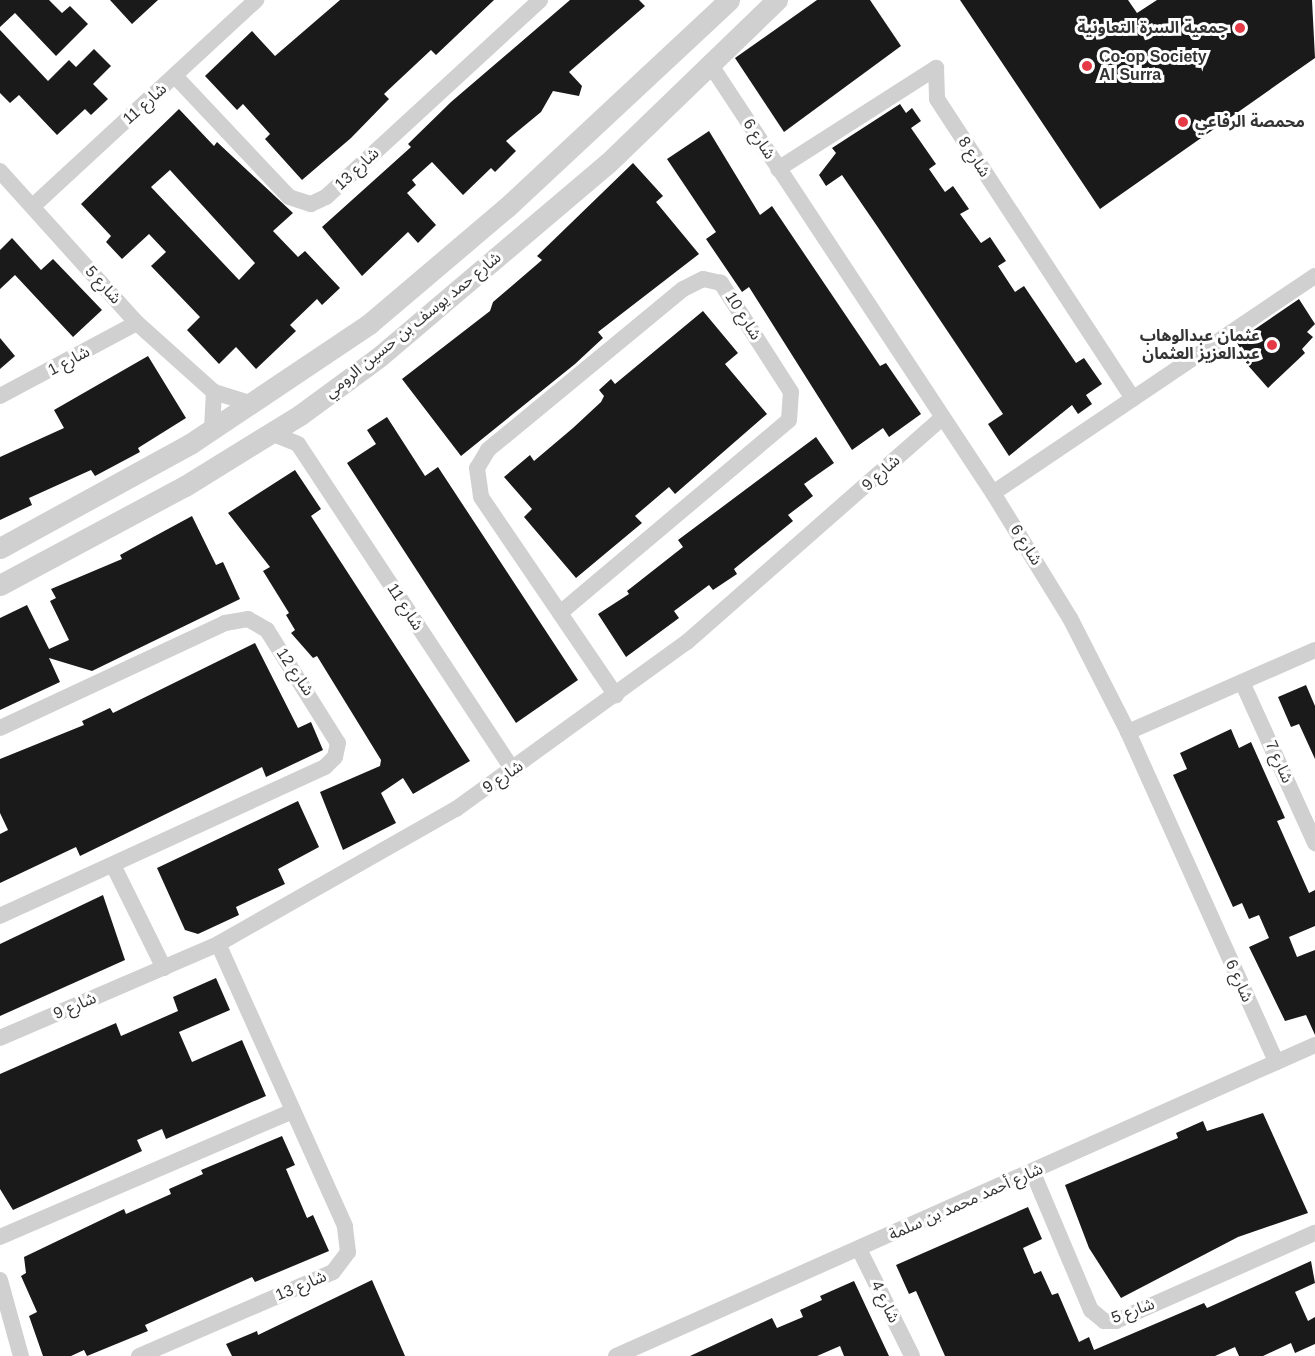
<!DOCTYPE html>
<html>
<head>
<meta charset="utf-8">
<style>
  body { margin:0 }
  #map { position:relative; width:1315px; height:1356px; overflow:hidden; background:#fff; font-family:Arial,"Noto Sans Arabic",sans-serif }
  div>[style] { position:absolute }
  [style*='--x'] { left:calc(var(--x)*1px); top:calc(var(--y)*1px); width:calc(var(--w)*1px); rotate:calc(var(--a)*1deg) }
  .building>* { inset:0; background:#1a1a1a }
  .minor>* { height:16px; margin:-8px; padding:0 8px; transform-origin:8px; border-radius:8px; background:#d0d0d0 }
  .tertiary>* { height:21px; margin:-10.5px; padding:0 10.5px; transform-origin:10.5px; border-radius:10.5px; background:#d0d0d0 }
  .dots>* { width:16px; height:16px; translate:-50% -50%; box-sizing:border-box; border:3px solid #fff; border-radius:50% }
  span { translate:-50% -50%; white-space:nowrap; text-align:center; line-height:1.15; -webkit-text-stroke:6px #fff; paint-order:stroke }
  .poi-label { font-size:16px; color:#333; font-weight:700 }
  .right { translate:-100% -50%; text-align:right }
  .left { translate:0 -50%; text-align:left }
  .street-label { font-size:16px; color:#333 }
</style>
</head>
<body>
<div id="map">
  <div class="building">
    <div style="clip-path:polygon(0 0,49px 0,62px 13px,70px 6px,88px 24px,56px 56px,15px 13px,0 27px)"></div>
    <div style="clip-path:polygon(110px 0,158px 0,132px 24px)"></div>
    <div style="clip-path:polygon(340px 0,494px 0,436px 55px,431px 50px,384px 94px,389px 99px,351px 138px,302px 180px,265px 139px,270px 134px,243px 104px,237px 110px,205px 76px,252px 31px,275px 56px)"></div>
    <div style="clip-path:polygon(570px 0,639px 0,645px 6px,569px 72px,582px 86px,579px 96px,553px 91px,541px 112px,506px 141px,516px 151px,495px 172px,491px 168px,463px 195px,432px 162px,412px 180px,416px 185px,407px 193px,436px 225px,418px 243px,408px 232px,362px 276px,322px 227px,411px 147px,408px 144px,451px 102px)"></div>
    <div style="clip-path:polygon(817px 0,870px 0,901px 46px,784px 132px,735px 58px)"></div>
    <div style="clip-path:polygon(960px 0,1128px 0,1137px 13px,1157px 0,1312px 0,1315px 58px,1100px 209px)"></div>
    <div style="clip-path:polygon(0 30px,48px 81px,69px 60px,76px 67px,94px 49px,111px 66px,93px 84px,108px 99px,91px 115px,85px 109px,57px 135px,19px 95px,10px 103px,0 93px)"></div>
    <div style="clip-path:polygon(900px 104px,906px 113px,912px 108px,921px 121px,911px 128px,936px 164px,929px 169px,945px 192px,953px 186px,969px 209px,960px 214px,981px 243px,990px 237px,1006px 261px,998px 266px,1015px 292px,1024px 286px,1076px 363px,1084px 358px,1102px 384px,1086px 395px,1092px 404px,1078px 414px,1072px 405px,1009px 456px,988px 424px,1003px 414px,877px 226px,842px 175px,826px 186px,819px 175px,836px 153px,832px 148px)"></div>
    <div style="clip-path:polygon(evenodd,179px 109px,214px 146px,217px 142px,293px 213px,273px 231px,298px 257px,305px 251px,340px 288px,322px 305px,317px 299px,290px 325px,296px 331px,256px 369px,236px 347px,219px 364px,187px 330px,200px 317px,151px 266px,166px 252px,149px 234px,122px 259px,106px 242px,111px 236px,81px 204px,179px 109px,170px 170px,255px 263px,239px 280px,151px 187px,170px 170px)"></div>
    <div style="clip-path:polygon(709px 131px,760px 215px,772px 206px,880px 366px,886px 363px,921px 414px,889px 437px,883px 428px,852px 450px,749px 287px,742px 292px,706px 239px,716px 232px,667px 159px)"></div>
    <div style="clip-path:polygon(633px 163px,663px 196px,656px 202px,699px 254px,598px 332px,603px 338px,575px 364px,461px 456px,402px 379px,490px 311px,493px 302px,542px 260px,537px 256px)"></div>
    <div style="clip-path:polygon(12px 238px,41px 270px,53px 259px,102px 310px,73px 337px,15px 275px,0 289px,0 250px)"></div>
    <div style="clip-path:polygon(1299px 299px,1315px 324px,1307px 332px,1313px 337px,1302px 349px,1305px 353px,1268px 388px,1245px 362px,1248px 359px,1236px 342px)"></div>
    <div style="clip-path:polygon(703px 311px,738px 353px,725px 364px,767px 414px,675px 494px,669px 487px,635px 516px,642px 523px,576px 578px,524px 517px,532px 509px,504px 477px,530px 455px,534px 461px,573px 428px,601px 402px,604px 396px,599px 390px,611px 379px,615px 384px)"></div>
    <div style="clip-path:polygon(0 338px,15px 356px,0 369px)"></div>
    <div style="clip-path:polygon(148px 356px,186px 418px,138px 448px,140px 452px,95px 476px,91px 470px,29px 498px,32px 505px,0 520px,0 457px,64px 428px,54px 410px)"></div>
    <div style="clip-path:polygon(387px 417px,425px 476px,438px 467px,578px 680px,516px 723px,347px 463px,376px 444px,367px 430px)"></div>
    <div style="clip-path:polygon(816px 437px,834px 463px,804px 484px,813px 496px,788px 515px,793px 521px,734px 569px,737px 574px,713px 590px,709px 585px,674px 611px,679px 618px,626px 657px,598px 614px,629px 594px,627px 591px,683px 547px,678px 540px)"></div>
    <div style="clip-path:polygon(295px 470px,321px 509px,311px 516px,470px 761px,413px 794px,403px 778px,381px 793px,396px 823px,343px 850px,320px 792px,380px 766px,381px 760px,317px 656px,313px 658px,291px 633px,295px 630px,286px 615px,289px 613px,263px 571px,270px 567px,228px 513px)"></div>
    <div style="clip-path:polygon(192px 516px,216px 565px,223px 562px,240px 599px,92px 671px,49px 658px,60px 682px,0 710px,0 618px,27px 605px,49px 649px,69px 640px,50px 601px,56px 598px,51px 589px,122px 559px,120px 555px)"></div>
    <div style="clip-path:polygon(255px 643px,298px 728px,311px 722px,323px 750px,266px 777px,262px 767px,80px 856px,76px 847px,0 883px,0 834px,8px 830px,0 813px,0 759px,84px 725px,82px 721px,110px 708px,113px 713px)"></div>
    <div style="clip-path:polygon(1306px 685px,1315px 706px,1315px 759px,1299px 724px,1291px 727px,1278px 697px)"></div>
    <div style="clip-path:polygon(1231px 729px,1239px 748px,1251px 742px,1285px 818px,1277px 821px,1309px 893px,1315px 890px,1315px 926px,1289px 937px,1297px 957px,1315px 950px,1315px 1035px,1306px 1015px,1285px 1021px,1249px 947px,1269px 938px,1259px 915px,1249px 919px,1242px 903px,1233px 907px,1173px 775px,1187px 769px,1180px 753px)"></div>
    <div style="clip-path:polygon(298px 801px,319px 847px,278px 869px,285px 884px,236px 907px,239px 915px,198px 934px,185px 930px,157px 868px)"></div>
    <div style="clip-path:polygon(103px 895px,125px 960px,0 1016px,0 944px)"></div>
    <div style="clip-path:polygon(216px 978px,230px 1010px,179px 1032px,192px 1062px,242px 1040px,266px 1096px,166px 1139px,162px 1129px,137px 1140px,142px 1151px,13px 1210px,0 1189px,0 1074px,116px 1023px,121px 1036px,178px 1011px,173px 997px)"></div>
    <div style="clip-path:polygon(1263px 1113px,1308px 1213px,1238px 1237px,1121px 1298px,1089px 1248px,1065px 1185px,1178px 1138px,1176px 1133px,1203px 1121px,1207px 1131px)"></div>
    <div style="clip-path:polygon(282px 1136px,295px 1165px,286px 1169px,307px 1218px,313px 1215px,329px 1251px,255px 1282px,252px 1277px,145px 1325px,148px 1331px,87px 1356px,84px 1350px,71px 1356px,43px 1356px,29px 1316px,37px 1312px,21px 1276px,26px 1273px,24px 1257px,124px 1209px,126px 1214px,171px 1194px,169px 1189px,203px 1174px,201px 1170px)"></div>
    <div style="clip-path:polygon(1028px 1207px,1042px 1239px,1023px 1248px,1034px 1274px,1041px 1271px,1052px 1295px,1058px 1293px,1079px 1342px,1089px 1337px,1094px 1350px,1204px 1303px,1207px 1308px,1311px 1261px,1315px 1283px,1295px 1292px,1308px 1321px,1315px 1317px,1315px 1344px,1295px 1353px,1291px 1343px,1263px 1356px,1239px 1356px,1235px 1347px,1215px 1356px,945px 1356px,916px 1291px,909px 1294px,896px 1265px)"></div>
    <div style="clip-path:polygon(372px 1280px,405px 1356px,232px 1356px,226px 1344px,257px 1331px,258px 1335px)"></div>
    <div style="clip-path:polygon(854px 1281px,889px 1356px,844px 1356px,840px 1346px,817px 1356px,690px 1356px,772px 1318px,777px 1328px,803px 1317px,800px 1310px,822px 1300px,820px 1296px)"></div>
  </div>
  <div class="minor">
    <div style="--x:710;--y:64;--w:514;--a:56.59"></div>
    <div style="--x:993;--y:493;--w:147;--a:58.4"></div>
    <div style="--x:1070;--y:618;--w:128;--a:63"></div>
    <div style="--x:1128;--y:732;--w:362;--a:65.8"></div>
    <div style="--x:175;--y:76;--w:166;--a:46.7"></div>
    <div style="--x:289;--y:197;--w:23;--a:18"></div>
    <div style="--x:311;--y:204;--w:17;--a:-25"></div>
    <div style="--x:326;--y:197;--w:291;--a:-42.6"></div>
    <div style="--x:778;--y:169;--w:188;--a:-32.6"></div>
    <div style="--x:936;--y:68;--w:31;--a:88"></div>
    <div style="--x:937;--y:99;--w:358;--a:56.8"></div>
    <div style="--x:0;--y:171;--w:205;--a:48"></div>
    <div style="--x:137;--y:323;--w:103;--a:41.9"></div>
    <div style="--x:214;--y:392;--w:41;--a:17.1"></div>
    <div style="--x:33;--y:206;--w:304;--a:-42.7"></div>
    <div style="--x:0;--y:396;--w:155;--a:-28.1"></div>
    <div style="--x:212;--y:429;--w:37;--a:-87"></div>
    <div style="--x:271;--y:433;--w:29;--a:22"></div>
    <div style="--x:298;--y:444;--w:391;--a:56.6"></div>
    <div style="--x:993;--y:493;--w:388;--a:-34"></div>
    <div style="--x:560;--y:613;--w:299;--a:-40.1"></div>
    <div style="--x:789;--y:420;--w:28;--a:-86"></div>
    <div style="--x:791;--y:392;--w:130;--a:-122.7"></div>
    <div style="--x:721;--y:283;--w:18;--a:-167"></div>
    <div style="--x:703;--y:279;--w:22;--a:153"></div>
    <div style="--x:683;--y:289;--w:253;--a:140.5"></div>
    <div style="--x:488;--y:450;--w:21;--a:121"></div>
    <div style="--x:477;--y:468;--w:29;--a:82"></div>
    <div style="--x:481;--y:497;--w:240;--a:55.8"></div>
    <div style="--x:1242;--y:682;--w:177;--a:65.6"></div>
    <div style="--x:0;--y:728;--w:248;--a:-25"></div>
    <div style="--x:225;--y:623;--w:23;--a:-10"></div>
    <div style="--x:248;--y:619;--w:22;--a:30"></div>
    <div style="--x:267;--y:630;--w:133;--a:57.9"></div>
    <div style="--x:338;--y:743;--w:14;--a:102"></div>
    <div style="--x:335;--y:757;--w:14;--a:135"></div>
    <div style="--x:325;--y:767;--w:358;--a:155.4"></div>
    <div style="--x:1128;--y:732;--w:204;--a:-23.7"></div>
    <div style="--x:113;--y:865;--w:115;--a:63.7"></div>
    <div style="--x:0;--y:1038;--w:237;--a:-23.3"></div>
    <div style="--x:218;--y:944;--w:274;--a:-29.6"></div>
    <div style="--x:456;--y:809;--w:285;--a:-35.9"></div>
    <div style="--x:687;--y:642;--w:339;--a:-41.3"></div>
    <div style="--x:1033;--y:1173;--w:149;--a:67.1"></div>
    <div style="--x:1091;--y:1310;--w:17;--a:40"></div>
    <div style="--x:1104;--y:1321;--w:12;--a:0"></div>
    <div style="--x:1116;--y:1321;--w:218;--a:-23.9"></div>
    <div style="--x:0;--y:1237;--w:319;--a:-23.3"></div>
    <div style="--x:859;--y:1249;--w:119;--a:63.6"></div>
    <div style="--x:0;--y:1280;--w:79;--a:74.6"></div>
    <div style="--x:139;--y:1356;--w:211;--a:-23.4"></div>
    <div style="--x:333;--y:1272;--w:25;--a:-53"></div>
    <div style="--x:348;--y:1252;--w:26;--a:-97"></div>
    <div style="--x:345;--y:1226;--w:309;--a:-114.2"></div>
    <div style="--x:616;--y:1356;--w:765;--a:-23.99"></div>
  </div>
  <div class="tertiary">
    <div style="--x:0;--y:548;--w:217;--a:-28.7"></div>
    <div style="--x:190;--y:444;--w:216;--a:-33.8"></div>
    <div style="--x:369;--y:324;--w:180;--a:-40.3"></div>
    <div style="--x:506;--y:208;--w:305;--a:-43"></div>
    <div style="--x:0;--y:585;--w:210;--a:-28.2"></div>
    <div style="--x:185;--y:486;--w:135;--a:-31.7"></div>
    <div style="--x:300;--y:415;--w:98;--a:-36.3"></div>
    <div style="--x:379;--y:357;--w:300;--a:-40.3"></div>
    <div style="--x:608;--y:163;--w:235;--a:-44"></div>
  </div>
  <div class="dots">
    <div style="left:1240px;top:28px;background:#e63946"></div>
    <div style="left:1087px;top:66px;background:#e63946"></div>
    <div style="left:1183px;top:122px;background:#e63946"></div>
    <div style="left:1272px;top:345px;background:#e63946"></div>
  </div>
  <div class="poi-label">
    <span class="right" style="left:1228px;top:28px">جمعية السرة التعاونية</span>
    <span class="left" style="left:1099px;top:66px">Co-op Society<br>Al Surra</span>
    <span class="left" style="left:1195px;top:122px">محمصة الرفاعي</span>
    <span class="right" style="left:1260px;top:345px">عثمان عبدالوهاب<br>عبدالعزيز العثمان</span>
  </div>
  <div class="street-label">
    <span style="left:145px;top:104px;rotate:-42deg">شارع 11</span>
    <span style="left:759px;top:139px;rotate:57deg">شارع 6</span>
    <span style="left:974px;top:157px;rotate:57deg">شارع 8</span>
    <span style="left:357px;top:169px;rotate:-43deg">شارع 13</span>
    <span style="left:103px;top:285px;rotate:48deg">شارع 5</span>
    <span style="left:743px;top:316px;rotate:58deg">شارع 10</span>
    <span style="left:413px;top:325px;rotate:-39deg">شارع حمد يوسف بن حسين الرومي</span>
    <span style="left:69px;top:361px;rotate:-28deg">شارع 1</span>
    <span style="left:881px;top:473px;rotate:-42deg">شارع 9</span>
    <span style="left:1026px;top:545px;rotate:58deg">شارع 6</span>
    <span style="left:405px;top:607px;rotate:57deg">شارع 11</span>
    <span style="left:295px;top:672px;rotate:56deg">شارع 12</span>
    <span style="left:1279px;top:762px;rotate:66deg">شارع 7</span>
    <span style="left:503px;top:777px;rotate:-34deg">شارع 9</span>
    <span style="left:1239px;top:981px;rotate:66deg">شارع 6</span>
    <span style="left:75px;top:1006px;rotate:-23deg">شارع 9</span>
    <span style="left:966px;top:1202px;rotate:-24deg">شارع أحمد محمد بن سلمة</span>
    <span style="left:301px;top:1286px;rotate:-23deg">شارع 13</span>
    <span style="left:885px;top:1302px;rotate:64deg">شارع 4</span>
    <span style="left:1133px;top:1311px;rotate:-20deg">شارع 5</span>
  </div>
</div>
</body>
</html>
